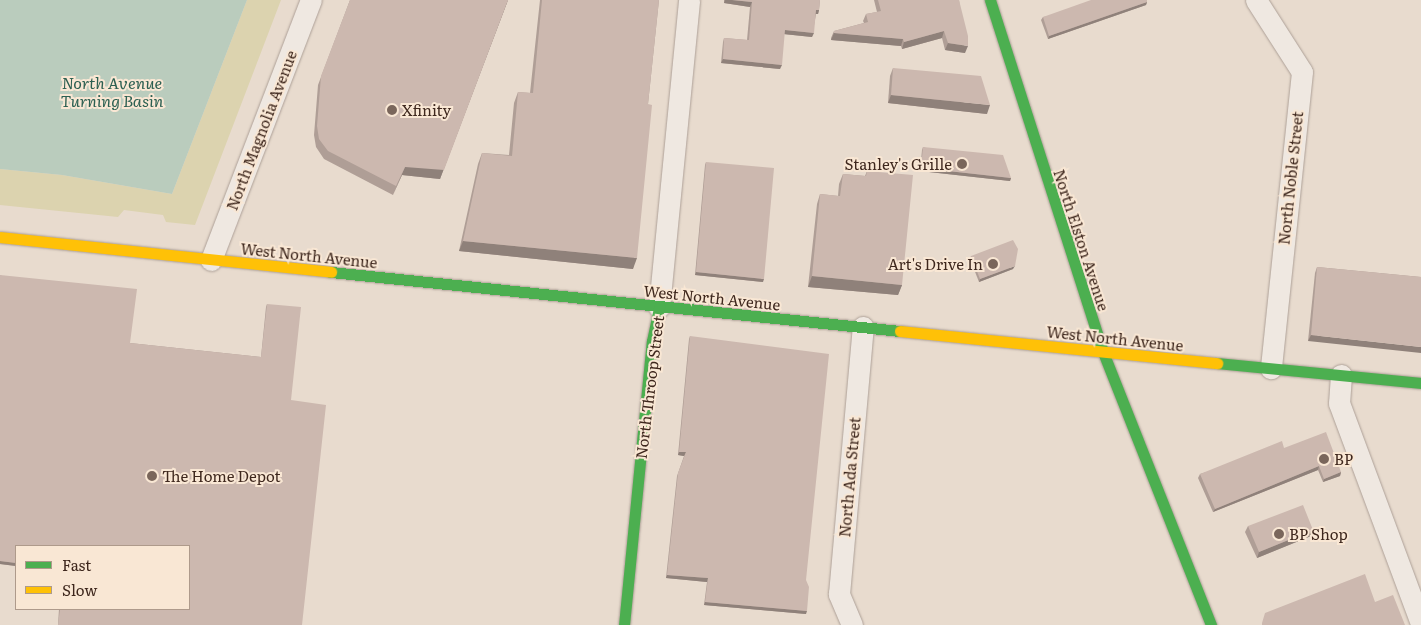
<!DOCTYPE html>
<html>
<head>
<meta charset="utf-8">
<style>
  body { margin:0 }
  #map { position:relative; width:1421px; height:625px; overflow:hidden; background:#e8dbce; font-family:Literata,serif }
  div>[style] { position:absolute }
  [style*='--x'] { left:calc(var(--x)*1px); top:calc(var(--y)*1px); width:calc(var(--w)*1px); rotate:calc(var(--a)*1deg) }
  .green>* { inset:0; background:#dcd3af }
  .water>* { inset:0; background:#baccbd }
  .roads { filter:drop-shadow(0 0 1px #ada097) drop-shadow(0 0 1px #ada097) }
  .street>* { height:21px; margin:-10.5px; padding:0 10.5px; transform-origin:10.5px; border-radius:10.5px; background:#efe8e1 }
  .fast>* { height:11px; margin:-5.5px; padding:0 5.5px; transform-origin:5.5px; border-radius:5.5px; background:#4caf50 }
  .slow>* { height:11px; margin:-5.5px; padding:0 5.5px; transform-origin:5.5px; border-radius:5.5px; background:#ffc107 }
  .wall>* { inset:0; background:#af9e96 }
  .shaded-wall>* { inset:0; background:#8f817a }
  .building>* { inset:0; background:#ccb8af }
  .dots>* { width:14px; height:14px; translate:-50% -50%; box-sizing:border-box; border:2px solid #f9e7d4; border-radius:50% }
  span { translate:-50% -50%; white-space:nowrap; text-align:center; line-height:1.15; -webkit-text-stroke:4px #f9e7d4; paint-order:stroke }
  .poi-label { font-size:15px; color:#3e271d }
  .left { translate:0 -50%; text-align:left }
  .right { translate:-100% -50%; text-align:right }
  .street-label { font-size:15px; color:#3e271d }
  .water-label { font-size:16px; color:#2b5f51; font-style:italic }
  .legend { position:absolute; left:15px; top:545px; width:175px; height:65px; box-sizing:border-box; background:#f9e7d4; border:1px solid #ae9a8b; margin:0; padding:6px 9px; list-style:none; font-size:15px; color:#3e271d }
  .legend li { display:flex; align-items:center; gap:10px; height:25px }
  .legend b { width:25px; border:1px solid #ae9a8b }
</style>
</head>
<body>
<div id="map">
  <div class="green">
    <div style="clip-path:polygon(247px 0,281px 0,195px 225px,166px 222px,163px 215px,124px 210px,118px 217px,0 205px,0 169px,62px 175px,172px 194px)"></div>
  </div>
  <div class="water">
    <div style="clip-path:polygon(0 0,247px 0,172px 194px,62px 175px,0 169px)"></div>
  </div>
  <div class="roads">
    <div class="street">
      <div style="--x:1256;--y:0;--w:85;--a:57.4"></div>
      <div style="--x:1302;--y:72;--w:298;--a:96"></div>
      <div style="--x:211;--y:260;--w:279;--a:-69"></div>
      <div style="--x:659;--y:307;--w:308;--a:-84.4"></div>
      <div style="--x:1341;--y:375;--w:28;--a:94"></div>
      <div style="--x:1339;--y:403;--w:236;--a:69.6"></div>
      <div style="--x:852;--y:625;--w:34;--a:-113"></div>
      <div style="--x:839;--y:594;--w:268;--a:-84.9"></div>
    </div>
    <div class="fast">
      <div style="--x:990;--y:0;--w:370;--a:72.2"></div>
      <div style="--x:1103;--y:352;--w:294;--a:68.4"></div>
      <div style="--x:331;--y:272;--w:572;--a:5.92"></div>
      <div style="--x:1217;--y:363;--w:205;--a:5.6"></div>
      <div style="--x:624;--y:625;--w:285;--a:-84.4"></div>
      <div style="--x:652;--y:341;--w:35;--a:-78"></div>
    </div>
    <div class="slow">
      <div style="--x:0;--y:237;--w:333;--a:6"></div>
      <div style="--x:900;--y:331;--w:319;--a:5.8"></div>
    </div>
  </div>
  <div class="wall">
    <div style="clip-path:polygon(350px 0,508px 0,440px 179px,402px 175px,393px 195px,324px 159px,316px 147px,314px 135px,318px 85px)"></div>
    <div style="clip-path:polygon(540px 0,659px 0,648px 104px,633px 269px,459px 251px,478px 164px,482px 153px,509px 155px,514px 103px,518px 92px,530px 93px)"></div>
    <div style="clip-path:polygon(724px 0,820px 0,819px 10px,818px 14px,816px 14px,812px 37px,784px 34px,780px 69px,721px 63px,723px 42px,724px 38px,747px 40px,750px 7px,724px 3px)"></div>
    <div style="clip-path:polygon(874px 0,959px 0,965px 53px,945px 50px,942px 38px,902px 49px,901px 46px,831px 40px,831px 38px,834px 31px,864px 23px,863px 21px,866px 14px,877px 12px)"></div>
    <div style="clip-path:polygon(1147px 2px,1146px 5px,1048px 39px,1041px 20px,1043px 17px)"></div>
    <div style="clip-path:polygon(893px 68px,987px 114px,888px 103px,890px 76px)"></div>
    <div style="clip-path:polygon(923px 147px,1011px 178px,1010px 181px,920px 171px,922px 150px)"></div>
    <div style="clip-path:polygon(706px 162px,763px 282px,695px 275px,705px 165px)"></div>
    <div style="clip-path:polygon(867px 171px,902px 285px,898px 295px,808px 287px,817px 204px,820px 194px,838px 196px,839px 184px,843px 174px,865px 176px)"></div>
    <div style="clip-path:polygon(971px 256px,1013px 269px,979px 282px,970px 259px)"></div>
    <div style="clip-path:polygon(1317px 267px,1421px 277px,1308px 341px,1315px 273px)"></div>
    <div style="clip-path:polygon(0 275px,130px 343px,261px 357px,266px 307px,267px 304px,291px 400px,302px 625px,58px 625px,59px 609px,189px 609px,16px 546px,16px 566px,0 564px)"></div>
    <div style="clip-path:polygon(690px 336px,806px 580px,806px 614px,704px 605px,707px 582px,666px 578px,677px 476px,684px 456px,678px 455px,689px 339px)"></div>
    <div style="clip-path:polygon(1284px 448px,1341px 472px,1340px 476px,1323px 482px,1318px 470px,1213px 512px,1198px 478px,1200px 474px)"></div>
    <div style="clip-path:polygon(1248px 526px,1313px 530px,1311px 536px,1257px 558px,1245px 532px)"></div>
  </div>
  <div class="shaded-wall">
    <div style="clip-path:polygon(508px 0,440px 179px,402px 175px,393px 195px,405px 167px)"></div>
    <div style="clip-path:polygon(725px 0,732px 0,752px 2px,750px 7px,724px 3px)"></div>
    <div style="clip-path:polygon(1147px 2px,1146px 5px,1048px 39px,1049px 36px)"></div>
    <div style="clip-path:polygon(816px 10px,819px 10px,818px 14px,815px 14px)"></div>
    <div style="clip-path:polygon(785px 30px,814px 33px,812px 37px,783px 34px)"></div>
    <div style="clip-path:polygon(944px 31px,942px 38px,902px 49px,904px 42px)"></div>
    <div style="clip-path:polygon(834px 33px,903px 39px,901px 46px,831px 40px)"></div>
    <div style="clip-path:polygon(948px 43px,968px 46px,965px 53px,945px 50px)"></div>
    <div style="clip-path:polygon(723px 59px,782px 65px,780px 69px,721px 63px)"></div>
    <div style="clip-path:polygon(891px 95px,990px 105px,987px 114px,888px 103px)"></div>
    <div style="clip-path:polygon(921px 168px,1011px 178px,1010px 181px,920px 171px)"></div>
    <div style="clip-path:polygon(463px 241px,637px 258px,633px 269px,459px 251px)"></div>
    <div style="clip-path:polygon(1015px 266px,1013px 269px,979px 282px,980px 279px)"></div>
    <div style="clip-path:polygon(696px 272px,764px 279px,763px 282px,695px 275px)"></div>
    <div style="clip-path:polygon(812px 276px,902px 285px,898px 295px,808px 287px)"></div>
    <div style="clip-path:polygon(1311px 335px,1421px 347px,1421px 353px,1308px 341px)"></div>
    <div style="clip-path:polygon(679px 452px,686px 452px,684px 456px,678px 455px)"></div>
    <div style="clip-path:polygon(1319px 466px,1318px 470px,1213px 512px,1215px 509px)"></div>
    <div style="clip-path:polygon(1341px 472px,1340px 476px,1323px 482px,1324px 479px)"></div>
    <div style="clip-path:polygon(1313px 530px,1311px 536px,1257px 558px,1259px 552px)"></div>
    <div style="clip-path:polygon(0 561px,16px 563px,16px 566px,0 564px)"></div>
    <div style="clip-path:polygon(667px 575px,708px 578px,707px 582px,666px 578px)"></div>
    <div style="clip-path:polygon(705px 602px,807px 611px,806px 614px,704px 605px)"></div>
  </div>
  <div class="building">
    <div style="clip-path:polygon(350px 0,508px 0,444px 170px,405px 167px,396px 186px,328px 151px,319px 139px,317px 126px,321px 76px)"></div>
    <div style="clip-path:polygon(542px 0,659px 0,648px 104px,652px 105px,637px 258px,463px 241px,482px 153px,512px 156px,518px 92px,533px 93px)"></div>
    <div style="clip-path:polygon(732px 0,820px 0,819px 10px,816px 10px,814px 33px,785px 30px,782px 65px,723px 59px,724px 38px,749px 40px,752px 2px)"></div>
    <div style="clip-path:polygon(878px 0,959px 0,968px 36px,968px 46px,948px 43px,944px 31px,904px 42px,903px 39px,834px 33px,834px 31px,868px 22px,866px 14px,881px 11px)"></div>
    <div style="clip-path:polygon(1091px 0,1147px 0,1147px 2px,1049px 36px,1043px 17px)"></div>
    <div style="clip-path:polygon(893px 68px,981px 76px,990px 105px,891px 95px)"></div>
    <div style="clip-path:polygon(923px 147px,1003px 155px,1011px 178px,921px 168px)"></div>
    <div style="clip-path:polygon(706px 162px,774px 168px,764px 279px,696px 272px)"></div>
    <div style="clip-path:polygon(867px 171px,913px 175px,902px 285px,812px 276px,820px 194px,840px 196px,843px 174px,866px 176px)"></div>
    <div style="clip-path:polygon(1013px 240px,1018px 249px,1015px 266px,980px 279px,971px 256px)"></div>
    <div style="clip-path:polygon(1317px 267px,1421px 277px,1421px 347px,1311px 335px)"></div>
    <div style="clip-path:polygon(0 275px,137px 289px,130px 343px,261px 357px,267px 304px,301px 307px,291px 400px,326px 405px,302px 625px,58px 625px,60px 609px,189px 609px,189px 546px,16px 546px,16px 563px,0 561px)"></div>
    <div style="clip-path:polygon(690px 336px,829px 354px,806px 580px,809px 587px,807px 611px,705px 602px,708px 578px,667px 575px,678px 473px,686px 452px,679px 452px)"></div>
    <div style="clip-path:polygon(1326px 432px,1341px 472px,1324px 479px,1319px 466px,1215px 509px,1200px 474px,1282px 441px,1284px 448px)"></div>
    <div style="clip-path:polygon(1303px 505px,1313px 530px,1259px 552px,1248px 526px)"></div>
    <div style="clip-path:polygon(1365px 574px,1375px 602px,1393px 595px,1405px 625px,1262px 625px,1262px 623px,1265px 613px)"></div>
  </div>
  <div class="dots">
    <div style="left:392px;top:110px;background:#7a665b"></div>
    <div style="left:962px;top:164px;background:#7a665b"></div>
    <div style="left:993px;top:264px;background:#7a665b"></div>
    <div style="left:1324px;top:459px;background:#7a665b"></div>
    <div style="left:152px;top:476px;background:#7a665b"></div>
    <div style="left:1279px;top:534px;background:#7a665b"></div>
  </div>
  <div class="poi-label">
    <span class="left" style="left:402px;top:110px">Xfinity</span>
    <span class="right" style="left:952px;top:164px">Stanley's Grille</span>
    <span class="right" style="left:983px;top:264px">Art's Drive In</span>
    <span class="left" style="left:1334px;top:459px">BP</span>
    <span class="left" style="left:162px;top:476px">The Home Depot</span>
    <span class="left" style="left:1289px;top:534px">BP Shop</span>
  </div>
  <div class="street-label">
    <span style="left:261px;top:130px;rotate:-69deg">North Magnolia Avenue</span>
    <span style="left:1290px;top:178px;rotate:-84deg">North Noble Street</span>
    <span style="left:1082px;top:240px;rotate:72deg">North Elston Avenue</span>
    <span style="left:309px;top:255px;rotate:6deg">West North Avenue</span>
    <span style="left:712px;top:297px;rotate:6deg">West North Avenue</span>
    <span style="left:1115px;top:338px;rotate:6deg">West North Avenue</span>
    <span style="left:649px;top:387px;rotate:-83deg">North Throop Street</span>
    <span style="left:849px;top:477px;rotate:-85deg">North Ada Street</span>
  </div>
  <div class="water-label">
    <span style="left:112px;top:91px">North Avenue<br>Turning Basin</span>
  </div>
  <ul class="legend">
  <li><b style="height:6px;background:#4caf50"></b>Fast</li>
  <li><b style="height:6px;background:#ffc107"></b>Slow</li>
  </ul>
</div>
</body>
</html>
